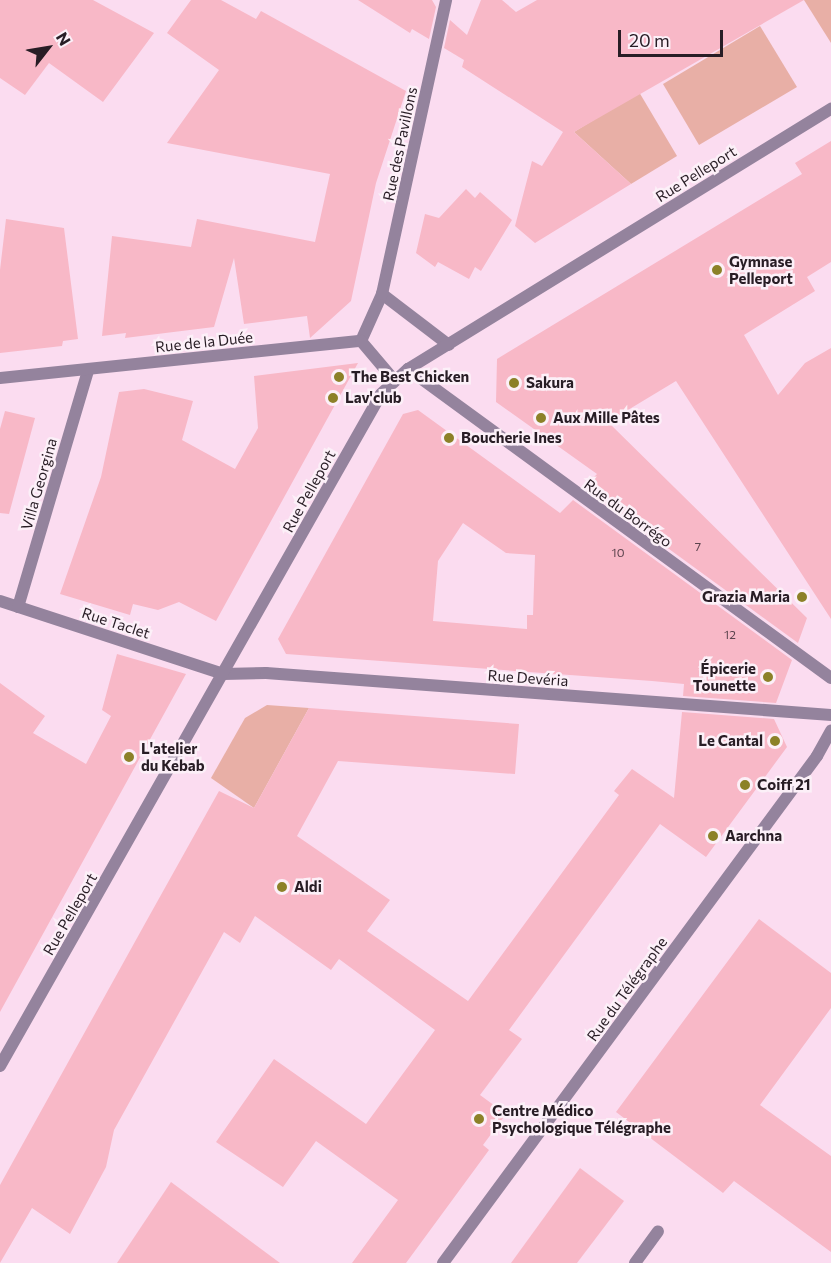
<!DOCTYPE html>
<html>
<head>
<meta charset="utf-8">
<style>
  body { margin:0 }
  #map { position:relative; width:831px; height:1263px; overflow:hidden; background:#fbdcf0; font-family:Commissioner,sans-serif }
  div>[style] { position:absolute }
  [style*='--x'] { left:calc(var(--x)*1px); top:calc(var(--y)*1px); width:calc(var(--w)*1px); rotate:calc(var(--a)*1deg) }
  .green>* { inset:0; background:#e8afa6 }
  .building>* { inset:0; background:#f8b8c7 }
  .service>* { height:12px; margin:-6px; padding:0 6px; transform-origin:6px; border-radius:6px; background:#94839d }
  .pedestrian>* { height:12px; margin:-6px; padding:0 6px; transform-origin:6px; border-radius:6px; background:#94839d }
  .minor>* { height:12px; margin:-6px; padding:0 6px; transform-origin:6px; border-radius:6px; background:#94839d }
  .dots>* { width:16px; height:16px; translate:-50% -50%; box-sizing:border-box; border:3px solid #fcf0f8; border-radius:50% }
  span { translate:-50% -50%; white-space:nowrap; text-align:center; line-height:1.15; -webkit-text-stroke:5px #fcf0f8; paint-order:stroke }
  .number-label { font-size:12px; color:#5c444e }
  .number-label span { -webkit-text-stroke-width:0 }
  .street-label { font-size:15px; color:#281d25 }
  .poi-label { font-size:15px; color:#281d25; font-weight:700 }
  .left { translate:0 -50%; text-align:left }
  .right { translate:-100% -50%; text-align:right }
  .north { position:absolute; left:18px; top:18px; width:60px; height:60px; -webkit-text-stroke:4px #fcf0f8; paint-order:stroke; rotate:59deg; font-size:16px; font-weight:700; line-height:24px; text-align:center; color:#281d25 }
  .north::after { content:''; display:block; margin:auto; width:21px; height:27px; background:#281d25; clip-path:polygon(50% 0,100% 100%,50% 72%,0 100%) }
  .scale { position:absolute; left:618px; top:30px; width:105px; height:27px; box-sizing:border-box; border:3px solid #281d25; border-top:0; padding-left:8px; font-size:18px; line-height:21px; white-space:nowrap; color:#281d25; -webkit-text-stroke:4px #fcf0f8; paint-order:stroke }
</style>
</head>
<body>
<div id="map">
  <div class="green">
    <div style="clip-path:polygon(804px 0,831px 0,831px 43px)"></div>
    <div style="clip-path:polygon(760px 26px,797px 87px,699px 145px,663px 84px)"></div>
    <div style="clip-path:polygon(639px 92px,677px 156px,631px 184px,574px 132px)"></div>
    <div style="clip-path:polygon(267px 705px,309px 708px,254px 808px,211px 778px,245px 718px)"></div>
  </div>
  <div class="building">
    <div style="clip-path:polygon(0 0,93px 0,154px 33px,103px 102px,49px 63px,25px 95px,0 78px)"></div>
    <div style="clip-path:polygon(191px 0,221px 0,256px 19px,261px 11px,406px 91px,376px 183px,351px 301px,310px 338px,307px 316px,244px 324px,234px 258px,214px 327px,125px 338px,126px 333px,102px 336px,112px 236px,191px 247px,197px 219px,315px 242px,330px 174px,167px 143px,219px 70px,167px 33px)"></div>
    <div style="clip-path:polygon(358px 0,432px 0,436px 7px,429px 39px,412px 29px,410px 33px)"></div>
    <div style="clip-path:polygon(481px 0,502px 0,516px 12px,537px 0,804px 0,574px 132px,631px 184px,535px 243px,515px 226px,532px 161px,542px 166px,563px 132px,462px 67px,464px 60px,444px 48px,450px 20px,467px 35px)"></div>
    <div style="clip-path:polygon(831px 141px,831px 262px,807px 277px,815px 291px,744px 335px,778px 395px,805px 363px,831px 348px,831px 619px,676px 381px,608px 422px,807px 618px,798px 643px,584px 487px,597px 474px,496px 402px,497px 359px,802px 174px,795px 163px)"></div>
    <div style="clip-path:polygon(466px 189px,475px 198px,480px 192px,512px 220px,481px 271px,475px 267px,469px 279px,438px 262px,435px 267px,416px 253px,425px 214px,439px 218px)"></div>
    <div style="clip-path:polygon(6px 219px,64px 228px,78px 339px,63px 341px,62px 346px,0 353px,0 270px)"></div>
    <div style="clip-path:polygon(358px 363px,216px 621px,179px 602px,158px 610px,133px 604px,130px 615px,60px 594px,101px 477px,119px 392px,144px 389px,193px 401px,182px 440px,235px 469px,258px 428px,254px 376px)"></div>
    <div style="clip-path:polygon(evenodd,418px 410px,560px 513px,573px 500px,792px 660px,776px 703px,683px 696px,684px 684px,652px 681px,286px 654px,278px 639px,403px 414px,418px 410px,463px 523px,506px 553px,535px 555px,533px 615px,527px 615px,527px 629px,433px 621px,438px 561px,463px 523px)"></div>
    <div style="clip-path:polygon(5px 411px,35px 418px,9px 514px,0 513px,0 429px)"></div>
    <div style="clip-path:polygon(117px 654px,186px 674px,0 1012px,0 683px,45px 716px,33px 733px,86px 764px,111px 716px,102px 710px)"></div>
    <div style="clip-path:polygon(309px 708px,519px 724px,515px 774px,338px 761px,297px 836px,390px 900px,367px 931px,468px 1001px,619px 795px,614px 791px,632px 769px,674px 798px,682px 712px,774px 719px,787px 747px,706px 857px,660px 824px,509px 1030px,522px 1039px,480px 1095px,506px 1114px,483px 1145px,489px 1150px,406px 1263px,352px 1263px,398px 1200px,316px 1141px,283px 1187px,216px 1142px,274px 1059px,366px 1124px,435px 1030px,339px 959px,331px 970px,255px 916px,240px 943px,224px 932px,114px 1130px,106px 1167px,70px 1234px,32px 1208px,0 1263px,0 1185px,152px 911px,219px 791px,254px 808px)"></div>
    <div style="clip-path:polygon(759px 919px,831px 973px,831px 1008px,760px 1105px,831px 1156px,831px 1252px,734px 1181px,723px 1193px,616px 1112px)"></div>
    <div style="clip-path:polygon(580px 1168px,624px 1201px,577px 1263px,511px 1263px)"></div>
    <div style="clip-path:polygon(171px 1182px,280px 1263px,117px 1263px)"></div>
  </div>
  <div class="service">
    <div style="--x:635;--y:1263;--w:39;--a:-54"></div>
  </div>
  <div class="pedestrian">
    <div style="--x:0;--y:601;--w:235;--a:18.1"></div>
    <div style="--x:18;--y:607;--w:247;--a:-73.5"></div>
  </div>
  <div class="minor">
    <div style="--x:382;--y:294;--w:84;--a:37.3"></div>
    <div style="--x:361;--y:341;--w:51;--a:-65.9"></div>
    <div style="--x:382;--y:294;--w:301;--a:-77.7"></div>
    <div style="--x:408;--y:369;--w:524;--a:36.15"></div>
    <div style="--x:0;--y:378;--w:363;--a:-5.9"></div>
    <div style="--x:361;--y:341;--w:51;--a:49.8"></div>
    <div style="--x:223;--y:674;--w:43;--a:-1.3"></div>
    <div style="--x:266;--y:673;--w:567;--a:4.25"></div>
    <div style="--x:0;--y:1066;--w:772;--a:-60.45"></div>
    <div style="--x:381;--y:394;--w:37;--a:-43"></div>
    <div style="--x:408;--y:369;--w:497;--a:-31.6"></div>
    <div style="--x:443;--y:1263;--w:630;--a:-53.58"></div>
    <div style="--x:817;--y:756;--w:29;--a:-61"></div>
  </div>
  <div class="dots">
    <div style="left:717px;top:270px;background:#8c8128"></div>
    <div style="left:339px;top:377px;background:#8c8128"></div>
    <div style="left:514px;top:383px;background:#8c8128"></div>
    <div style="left:333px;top:398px;background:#8c8128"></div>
    <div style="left:541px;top:418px;background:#8c8128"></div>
    <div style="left:449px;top:438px;background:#8c8128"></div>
    <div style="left:802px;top:597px;background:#8c8128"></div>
    <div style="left:768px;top:677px;background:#8c8128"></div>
    <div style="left:775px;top:741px;background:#8c8128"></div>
    <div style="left:129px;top:757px;background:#8c8128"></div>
    <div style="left:745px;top:785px;background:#8c8128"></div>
    <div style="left:713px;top:836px;background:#8c8128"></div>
    <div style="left:282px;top:887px;background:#8c8128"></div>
    <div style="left:479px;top:1119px;background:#8c8128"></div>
  </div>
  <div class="number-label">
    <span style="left:698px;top:547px">7</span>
    <span style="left:618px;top:553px">10</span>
    <span style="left:730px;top:635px">12</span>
  </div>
  <div class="street-label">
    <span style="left:400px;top:144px;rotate:-78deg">Rue des Pavillons</span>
    <span style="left:696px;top:174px;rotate:-32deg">Rue Pelleport</span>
    <span style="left:204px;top:342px;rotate:-6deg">Rue de la Duée</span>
    <span style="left:39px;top:484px;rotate:-74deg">Villa Georgina</span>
    <span style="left:309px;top:491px;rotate:-61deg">Rue Pelleport</span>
    <span style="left:628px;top:513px;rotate:36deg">Rue du Borrégo</span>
    <span style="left:116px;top:623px;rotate:18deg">Rue Taclet</span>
    <span style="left:528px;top:678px;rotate:4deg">Rue Devéria</span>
    <span style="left:70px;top:914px;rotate:-60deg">Rue Pelleport</span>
    <span style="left:627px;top:989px;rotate:-54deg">Rue du Télégraphe</span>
  </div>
  <div class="poi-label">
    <span class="left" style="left:729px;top:270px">Gymnase<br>Pelleport</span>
    <span class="left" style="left:351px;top:377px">The Best Chicken</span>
    <span class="left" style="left:526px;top:383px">Sakura</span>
    <span class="left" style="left:345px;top:398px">Lav'club</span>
    <span class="left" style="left:553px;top:418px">Aux Mille Pâtes</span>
    <span class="left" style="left:461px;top:438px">Boucherie Ines</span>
    <span class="right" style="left:790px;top:597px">Grazia Maria</span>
    <span class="right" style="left:756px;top:677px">Épicerie<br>Tounette</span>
    <span class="right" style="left:763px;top:741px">Le Cantal</span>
    <span class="left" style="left:141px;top:757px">L'atelier<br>du Kebab</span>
    <span class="left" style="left:757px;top:785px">Coiff 21</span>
    <span class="left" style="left:725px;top:836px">Aarchna</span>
    <span class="left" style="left:294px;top:887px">Aldi</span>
    <span class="left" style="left:492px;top:1119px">Centre Médico<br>Psychologique Télégraphe</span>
  </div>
  <div class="north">N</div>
  <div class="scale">20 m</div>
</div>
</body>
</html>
